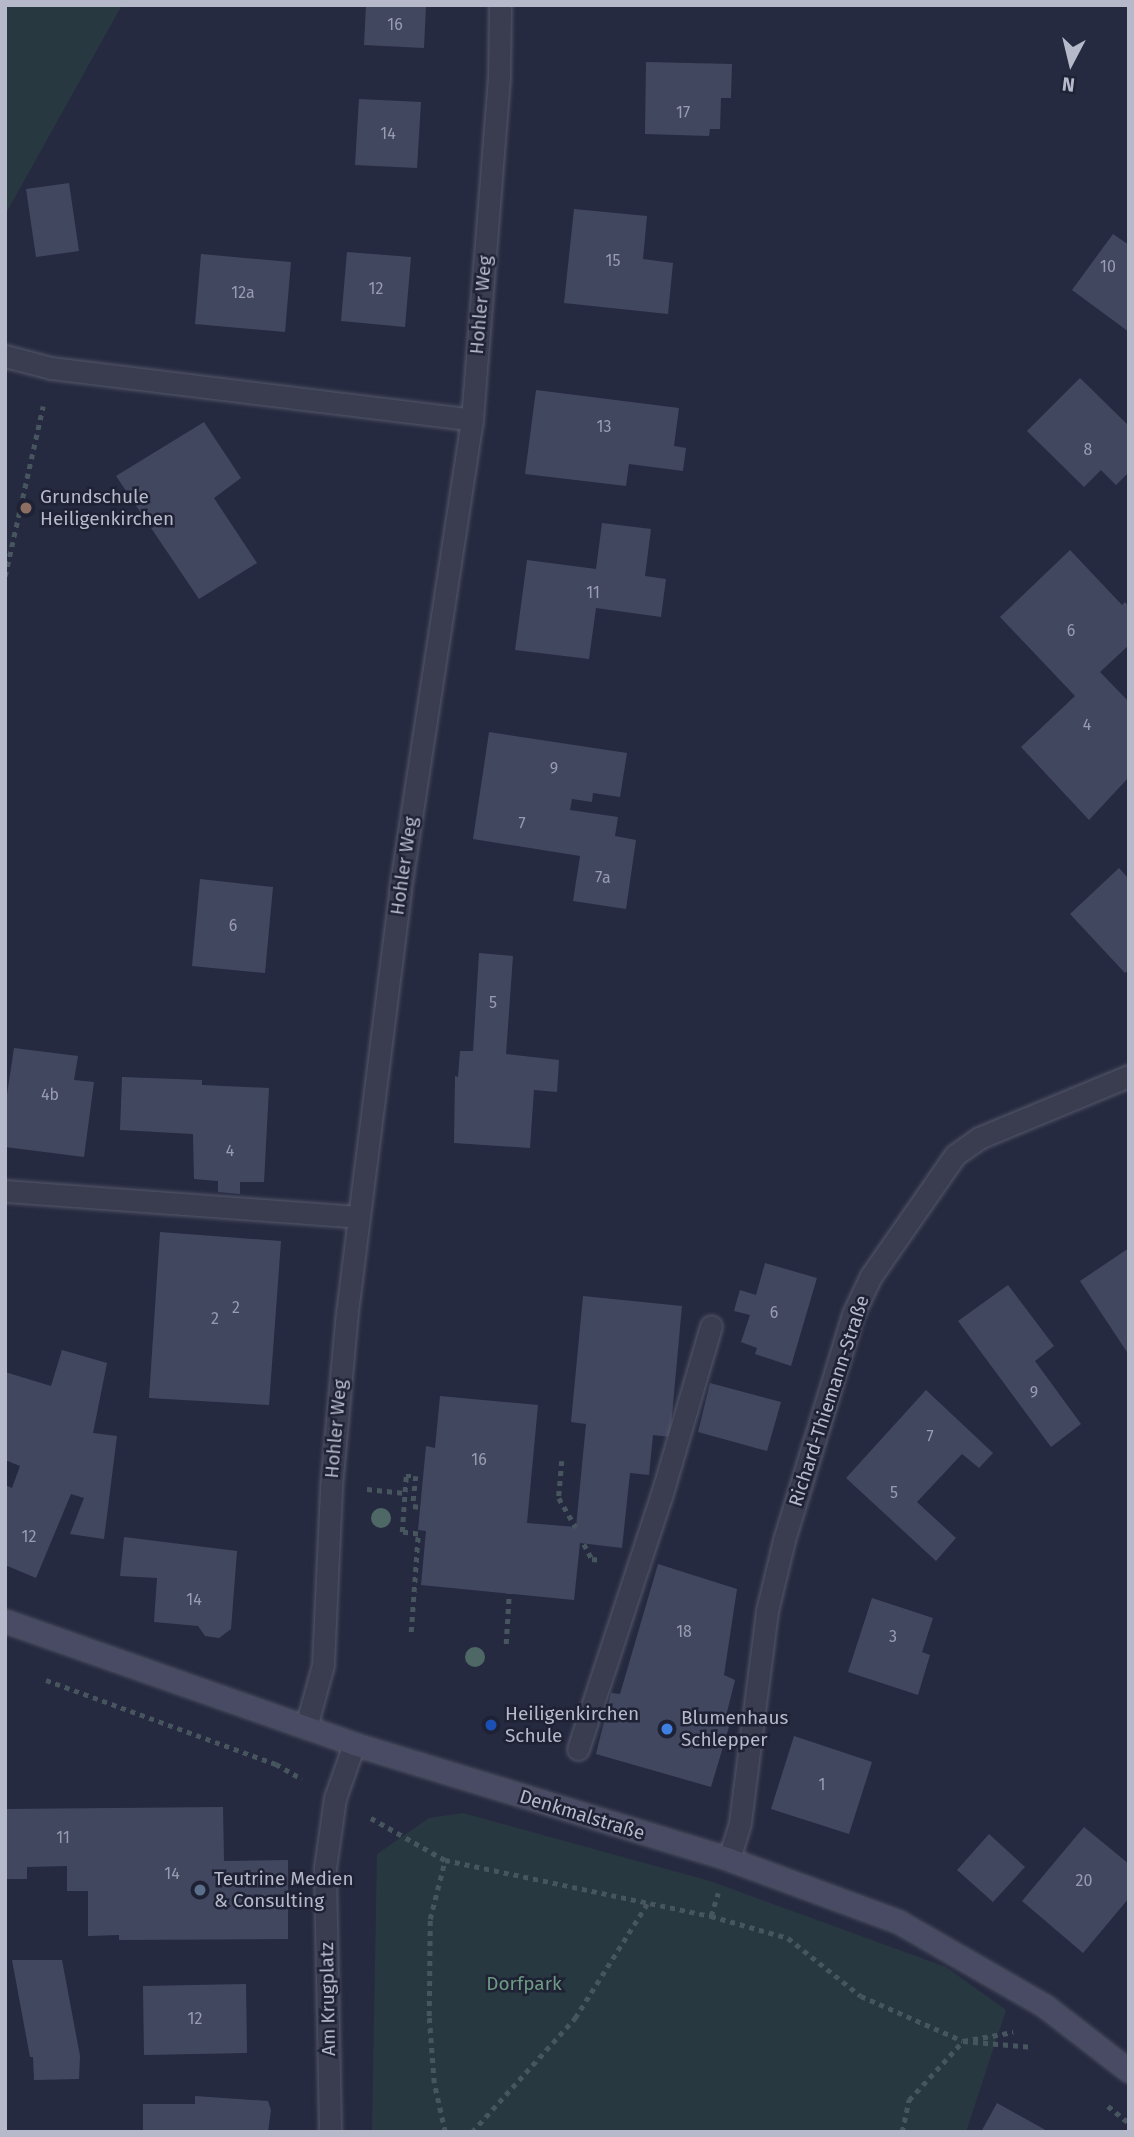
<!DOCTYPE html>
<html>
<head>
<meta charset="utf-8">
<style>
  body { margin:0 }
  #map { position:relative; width:1134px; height:2137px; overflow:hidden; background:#262a40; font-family:"Fira Sans",sans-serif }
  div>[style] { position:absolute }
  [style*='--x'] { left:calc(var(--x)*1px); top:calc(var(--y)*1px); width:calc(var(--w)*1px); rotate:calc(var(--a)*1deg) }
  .green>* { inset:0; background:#283841 }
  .building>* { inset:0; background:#424760 }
  .path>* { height:4.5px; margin-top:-2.25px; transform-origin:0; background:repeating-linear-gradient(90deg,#46555e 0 5px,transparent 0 10px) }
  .roads { filter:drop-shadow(0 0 2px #55586a) drop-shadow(0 0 2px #55586a) }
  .lane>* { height:21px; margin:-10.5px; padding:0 10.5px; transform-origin:10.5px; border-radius:10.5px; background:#3a3d50 }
  .street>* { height:21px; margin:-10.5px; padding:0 10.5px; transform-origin:10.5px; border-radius:10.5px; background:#3a3d50 }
  .secondary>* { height:21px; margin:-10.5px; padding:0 10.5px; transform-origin:10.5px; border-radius:10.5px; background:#484b63 }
  .trees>* { width:20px; height:20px; margin:-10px; border-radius:50%; background:#4e6865 }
  .dots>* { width:19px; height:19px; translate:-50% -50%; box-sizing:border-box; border:4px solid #1f2235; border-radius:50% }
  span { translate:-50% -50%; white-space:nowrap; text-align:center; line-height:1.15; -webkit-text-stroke:5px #1f2235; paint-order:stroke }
  .number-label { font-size:16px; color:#999cb0 }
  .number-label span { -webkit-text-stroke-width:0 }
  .street-label { font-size:19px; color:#b6b9ca }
  .poi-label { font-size:19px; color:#b6b9ca }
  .left { translate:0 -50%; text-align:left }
  .park-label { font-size:19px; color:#6e9b84 }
  .frame { position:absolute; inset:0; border:7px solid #b6b9ca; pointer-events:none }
  .north { position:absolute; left:1036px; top:28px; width:70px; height:70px; -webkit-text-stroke:5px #1f2235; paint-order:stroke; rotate:187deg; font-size:19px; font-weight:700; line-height:28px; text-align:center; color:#b6b9ca }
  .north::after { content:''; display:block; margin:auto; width:24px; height:32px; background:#b6b9ca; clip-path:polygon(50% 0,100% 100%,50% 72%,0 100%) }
</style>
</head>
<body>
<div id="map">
  <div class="green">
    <div style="clip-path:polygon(5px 5px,122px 5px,5px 215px)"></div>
    <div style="clip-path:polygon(463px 1813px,710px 1881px,946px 1967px,1006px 2010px,966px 2132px,372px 2132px,377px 1854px,429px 1818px)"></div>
  </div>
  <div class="building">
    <div style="clip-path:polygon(366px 5px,426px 5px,424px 48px,364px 45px)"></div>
    <div style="clip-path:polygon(646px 62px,732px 64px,731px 98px,721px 98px,720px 129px,710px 129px,709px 136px,645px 134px)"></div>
    <div style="clip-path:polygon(359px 99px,421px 102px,417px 168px,355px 165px)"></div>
    <div style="clip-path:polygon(69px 183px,79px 251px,36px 257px,26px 189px)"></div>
    <div style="clip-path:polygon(574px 209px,647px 216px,643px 259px,673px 263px,668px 314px,564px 303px)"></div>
    <div style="clip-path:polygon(1113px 234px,1129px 245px,1129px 332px,1072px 290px)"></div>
    <div style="clip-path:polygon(347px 252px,411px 257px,405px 327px,341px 321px)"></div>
    <div style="clip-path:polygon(201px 254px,291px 262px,285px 332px,195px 324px)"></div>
    <div style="clip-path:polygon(1080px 378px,1129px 426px,1129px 472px,1116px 485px,1101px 470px,1084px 487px,1027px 431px)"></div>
    <div style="clip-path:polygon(536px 390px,679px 408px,674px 446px,686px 448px,683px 471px,629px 464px,626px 486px,525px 474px)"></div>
    <div style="clip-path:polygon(204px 422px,241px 478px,214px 498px,257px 563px,199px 599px,116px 476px)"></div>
    <div style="clip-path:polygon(602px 523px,651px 529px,645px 576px,666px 579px,661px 617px,596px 608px,589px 659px,515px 650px,527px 560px,596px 569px)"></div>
    <div style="clip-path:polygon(1070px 550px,1122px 605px,1125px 602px,1129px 607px,1129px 645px,1100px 672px,1129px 702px,1129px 777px,1089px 820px,1021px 747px,1075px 696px,1000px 617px)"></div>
    <div style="clip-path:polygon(489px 732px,627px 753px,620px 797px,593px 793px,592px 802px,572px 799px,570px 810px,618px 817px,615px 836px,636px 840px,626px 909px,573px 901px,580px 856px,473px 839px)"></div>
    <div style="clip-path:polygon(1119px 868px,1129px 879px,1129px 970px,1125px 973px,1070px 914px)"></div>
    <div style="clip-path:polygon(200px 879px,273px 887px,265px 973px,192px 966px)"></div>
    <div style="clip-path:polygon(479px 953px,513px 956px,506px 1054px,559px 1060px,557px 1092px,534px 1090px,530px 1148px,454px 1143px,455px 1076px,458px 1077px,460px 1051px,473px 1051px)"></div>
    <div style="clip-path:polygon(14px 1048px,78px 1056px,74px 1080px,94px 1082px,84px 1157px,5px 1147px,5px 1108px)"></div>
    <div style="clip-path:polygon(122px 1077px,202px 1080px,202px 1085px,269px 1088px,264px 1182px,240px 1182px,240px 1194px,218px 1192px,218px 1181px,194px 1179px,193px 1134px,120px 1130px)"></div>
    <div style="clip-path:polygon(160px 1232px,281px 1241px,269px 1405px,149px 1398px)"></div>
    <div style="clip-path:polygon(1129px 1248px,1129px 1355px,1080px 1281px)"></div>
    <div style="clip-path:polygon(765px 1263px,817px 1278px,791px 1366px,755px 1354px,757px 1348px,741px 1342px,750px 1315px,734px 1311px,737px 1300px,740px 1290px,756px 1295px)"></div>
    <div style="clip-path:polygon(1008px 1285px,1054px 1346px,1035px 1361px,1081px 1424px,1051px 1447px,958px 1321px)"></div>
    <div style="clip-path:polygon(583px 1296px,682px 1306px,670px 1437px,653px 1435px,649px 1475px,630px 1473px,622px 1548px,580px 1543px,574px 1600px,421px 1585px,426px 1531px,418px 1530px,426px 1446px,435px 1448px,440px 1396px,538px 1405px,527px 1523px,576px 1527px,586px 1424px,571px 1422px)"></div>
    <div style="clip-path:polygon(62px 1350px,107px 1363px,93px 1433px,117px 1436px,104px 1539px,70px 1534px,84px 1498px,71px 1494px,36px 1578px,5px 1565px,5px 1485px,12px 1488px,20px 1466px,5px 1460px,5px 1372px,51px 1386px)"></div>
    <div style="clip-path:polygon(710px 1383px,781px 1402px,767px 1451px,698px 1432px)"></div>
    <div style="clip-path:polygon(926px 1390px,993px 1453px,979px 1468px,962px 1454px,917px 1502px,956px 1538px,936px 1561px,846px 1478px)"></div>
    <div style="clip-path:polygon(124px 1537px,237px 1551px,231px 1629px,219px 1638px,205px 1636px,198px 1626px,154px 1622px,157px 1578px,120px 1576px)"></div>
    <div style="clip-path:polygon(658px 1564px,737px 1589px,724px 1675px,735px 1680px,724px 1724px,729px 1727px,711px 1787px,596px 1754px,611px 1693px,620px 1694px)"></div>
    <div style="clip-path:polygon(872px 1598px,933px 1618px,922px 1652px,930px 1655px,918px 1695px,848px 1672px)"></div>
    <div style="clip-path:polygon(794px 1736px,872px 1762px,849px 1834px,771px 1809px)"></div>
    <div style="clip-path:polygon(223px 1807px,224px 1861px,288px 1860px,288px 1939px,119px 1940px,119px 1935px,88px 1936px,88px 1891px,67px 1891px,67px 1866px,27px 1867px,27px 1879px,5px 1879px,5px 1809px)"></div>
    <div style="clip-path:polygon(1084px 1827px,1129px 1864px,1129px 1898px,1083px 1953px,1022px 1901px)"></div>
    <div style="clip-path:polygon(989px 1834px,1025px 1867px,993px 1902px,957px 1870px)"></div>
    <div style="clip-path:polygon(12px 1960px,62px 1960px,80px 2056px,79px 2079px,34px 2080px,33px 2057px,30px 2057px)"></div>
    <div style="clip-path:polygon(246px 1984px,247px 2053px,144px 2055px,143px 1986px)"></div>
    <div style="clip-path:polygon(195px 2096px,268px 2101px,271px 2110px,268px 2132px,143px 2132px,143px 2104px,195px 2104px)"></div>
    <div style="clip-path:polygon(997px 2103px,1049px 2132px,981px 2132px)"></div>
  </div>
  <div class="path">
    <div style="--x:5;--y:576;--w:174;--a:-77.4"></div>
    <div style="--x:562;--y:1461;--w:37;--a:95"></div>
    <div style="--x:559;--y:1498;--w:34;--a:60"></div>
    <div style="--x:367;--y:1489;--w:38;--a:6"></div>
    <div style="--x:584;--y:1544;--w:17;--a:62"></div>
    <div style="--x:592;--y:1559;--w:10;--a:6"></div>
    <div style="--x:411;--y:1632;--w:98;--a:-85.9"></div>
    <div style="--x:418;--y:1534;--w:16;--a:-173"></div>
    <div style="--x:402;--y:1532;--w:56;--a:-85.9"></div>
    <div style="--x:406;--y:1476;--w:10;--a:0"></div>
    <div style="--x:416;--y:1476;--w:30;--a:96"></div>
    <div style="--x:413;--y:1506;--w:7;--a:8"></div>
    <div style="--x:506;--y:1644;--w:51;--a:-86.6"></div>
    <div style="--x:46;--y:1680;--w:245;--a:20.1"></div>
    <div style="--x:276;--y:1764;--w:30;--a:30"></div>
    <div style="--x:371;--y:1818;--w:85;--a:29.6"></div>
    <div style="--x:445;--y:1860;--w:272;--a:11.9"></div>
    <div style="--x:711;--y:1916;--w:80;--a:15.9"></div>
    <div style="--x:788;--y:1938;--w:93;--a:38.5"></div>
    <div style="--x:861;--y:1996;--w:111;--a:23.8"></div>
    <div style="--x:963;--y:2041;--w:70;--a:4.9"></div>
    <div style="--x:711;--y:1916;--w:24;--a:-73"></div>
    <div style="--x:1108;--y:2106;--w:27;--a:39"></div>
    <div style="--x:445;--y:2132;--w:50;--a:-102.7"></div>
    <div style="--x:434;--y:2083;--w:67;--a:-94.3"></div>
    <div style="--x:429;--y:2016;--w:97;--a:-89.4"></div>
    <div style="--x:430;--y:1919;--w:61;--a:-75.7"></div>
    <div style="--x:472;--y:2132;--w:154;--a:-47.9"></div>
    <div style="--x:575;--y:2018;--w:135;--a:-57.7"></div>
    <div style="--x:902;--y:2132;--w:33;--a:-78"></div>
    <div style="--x:909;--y:2100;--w:80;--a:-47.5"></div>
    <div style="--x:963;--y:2041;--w:51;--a:-10.2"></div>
  </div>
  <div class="roads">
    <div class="lane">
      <div style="--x:5;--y:356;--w:48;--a:14.6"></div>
      <div style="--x:51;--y:368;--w:424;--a:7"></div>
      <div style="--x:6;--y:1191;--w:353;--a:4.2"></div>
      <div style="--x:578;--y:1749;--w:265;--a:-71.8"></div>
      <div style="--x:661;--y:1497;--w:178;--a:-73.7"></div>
    </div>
    <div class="street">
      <div style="--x:306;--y:1727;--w:64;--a:-74.7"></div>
      <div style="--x:323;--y:1665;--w:178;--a:-87.4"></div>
      <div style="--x:331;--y:1487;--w:176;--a:-84.8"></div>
      <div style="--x:347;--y:1312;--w:425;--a:-82.8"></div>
      <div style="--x:400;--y:890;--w:475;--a:-81.3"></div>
      <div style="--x:472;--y:420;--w:344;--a:-85.5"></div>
      <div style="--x:499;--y:77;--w:72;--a:-89.2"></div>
      <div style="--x:729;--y:1859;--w:39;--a:-73"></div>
      <div style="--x:740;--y:1822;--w:213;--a:-82.7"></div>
      <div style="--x:767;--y:1611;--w:73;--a:-76.5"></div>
      <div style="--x:784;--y:1540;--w:236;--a:-73"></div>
      <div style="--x:853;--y:1314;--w:42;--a:-64.7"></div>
      <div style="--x:871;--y:1276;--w:147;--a:-55.2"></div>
      <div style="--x:955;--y:1155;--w:29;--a:-35"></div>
      <div style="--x:979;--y:1138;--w:162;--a:-22.5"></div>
      <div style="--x:330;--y:2132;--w:264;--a:-91.1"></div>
      <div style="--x:325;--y:1868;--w:71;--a:-81.9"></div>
      <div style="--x:335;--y:1798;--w:57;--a:-70.6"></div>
    </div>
    <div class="secondary">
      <div style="--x:5;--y:1621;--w:370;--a:19.4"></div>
      <div style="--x:354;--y:1744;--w:392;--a:17"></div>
      <div style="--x:729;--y:1859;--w:181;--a:20.3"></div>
      <div style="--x:899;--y:1922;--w:168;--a:29.9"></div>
      <div style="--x:1045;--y:2006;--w:106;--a:37.7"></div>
    </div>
  </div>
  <div class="trees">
    <div style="left:381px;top:1518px"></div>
    <div style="left:475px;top:1657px"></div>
  </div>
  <div class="dots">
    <div style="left:26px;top:508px;background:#8d6e63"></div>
    <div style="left:491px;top:1725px;background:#1a4fb4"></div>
    <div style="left:667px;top:1729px;background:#3f7fe0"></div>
    <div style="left:200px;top:1890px;background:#5c6f8a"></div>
  </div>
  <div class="number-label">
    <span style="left:395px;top:25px">16</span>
    <span style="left:683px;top:113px">17</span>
    <span style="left:388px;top:134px">14</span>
    <span style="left:613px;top:261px">15</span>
    <span style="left:1108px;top:267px">10</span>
    <span style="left:376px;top:289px">12</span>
    <span style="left:243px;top:293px">12a</span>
    <span style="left:604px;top:427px">13</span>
    <span style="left:1088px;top:450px">8</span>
    <span style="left:593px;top:593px">11</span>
    <span style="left:1071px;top:631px">6</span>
    <span style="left:1087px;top:725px">4</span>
    <span style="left:554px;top:769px">9</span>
    <span style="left:522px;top:824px">7</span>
    <span style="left:603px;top:878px">7a</span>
    <span style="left:233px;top:926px">6</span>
    <span style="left:493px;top:1003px">5</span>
    <span style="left:50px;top:1095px">4b</span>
    <span style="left:230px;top:1151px">4</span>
    <span style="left:236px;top:1308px">2</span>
    <span style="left:774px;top:1313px">6</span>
    <span style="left:215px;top:1319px">2</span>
    <span style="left:1034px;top:1393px">9</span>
    <span style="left:930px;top:1437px">7</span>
    <span style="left:479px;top:1460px">16</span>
    <span style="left:894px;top:1493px">5</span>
    <span style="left:29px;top:1537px">12</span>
    <span style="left:194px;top:1600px">14</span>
    <span style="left:684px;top:1632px">18</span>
    <span style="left:893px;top:1637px">3</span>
    <span style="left:822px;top:1785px">1</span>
    <span style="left:63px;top:1838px">11</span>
    <span style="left:172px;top:1874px">14</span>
    <span style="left:1084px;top:1881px">20</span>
    <span style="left:195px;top:2019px">12</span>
  </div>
  <div class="street-label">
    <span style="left:481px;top:305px;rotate:-85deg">Hohler Weg</span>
    <span style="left:404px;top:866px;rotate:-82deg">Hohler Weg</span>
    <span style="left:829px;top:1401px;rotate:-72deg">Richard-Thiemann-Straße</span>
    <span style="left:336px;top:1429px;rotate:-85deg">Hohler Weg</span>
    <span style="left:582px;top:1815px;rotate:17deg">Denkmalstraße</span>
    <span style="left:328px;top:1999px;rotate:-91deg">Am Krugplatz</span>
  </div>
  <div class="poi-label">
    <span class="left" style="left:40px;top:508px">Grundschule<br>Heiligenkirchen</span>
    <span class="left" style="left:505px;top:1725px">Heiligenkirchen<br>Schule</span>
    <span class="left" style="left:681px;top:1729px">Blumenhaus<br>Schlepper</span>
    <span class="left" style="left:214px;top:1890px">Teutrine Medien<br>&amp; Consulting</span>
  </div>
  <div class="park-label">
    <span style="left:524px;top:1984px">Dorfpark</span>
  </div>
  <div class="frame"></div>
  <div class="north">N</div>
</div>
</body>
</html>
